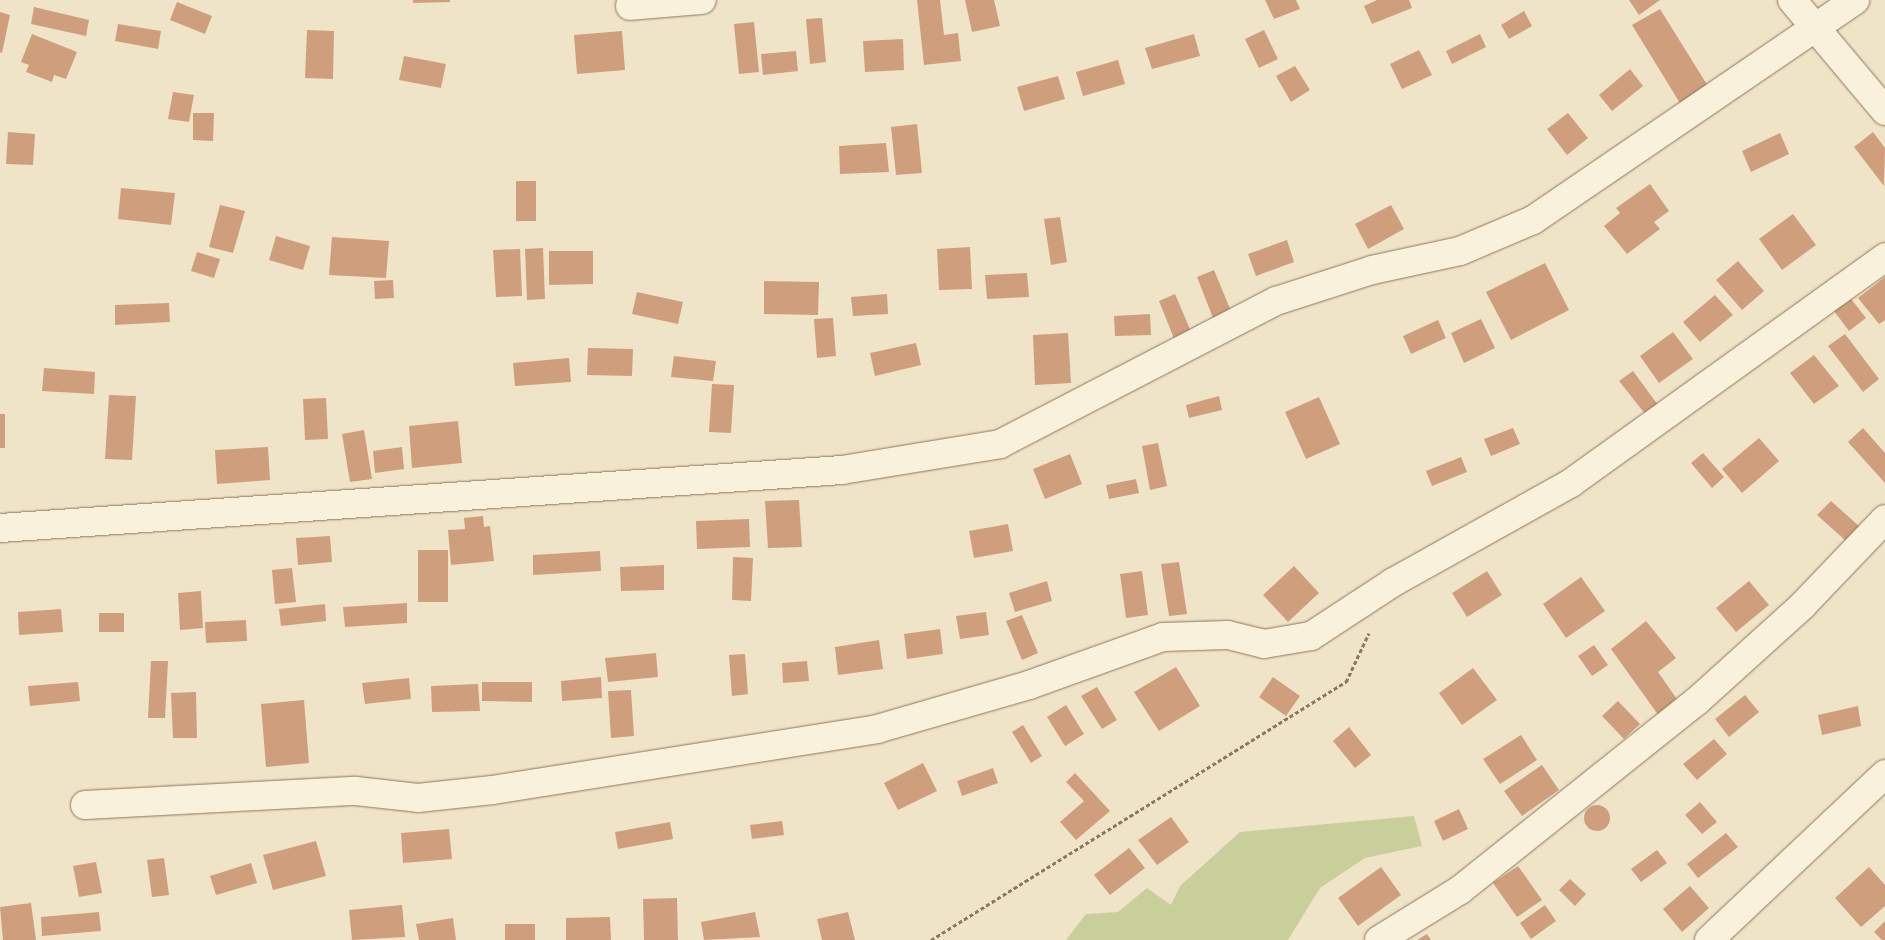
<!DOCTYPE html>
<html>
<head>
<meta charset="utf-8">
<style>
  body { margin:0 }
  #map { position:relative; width:1885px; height:940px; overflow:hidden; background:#f0e4c8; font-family:"Playfair Display",serif }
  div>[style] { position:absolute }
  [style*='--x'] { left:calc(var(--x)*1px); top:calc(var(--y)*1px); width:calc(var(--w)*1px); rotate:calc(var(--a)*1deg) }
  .green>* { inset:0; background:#c9cf9b }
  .building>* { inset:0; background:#cf9f7d }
  .round { border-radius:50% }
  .path>* { height:3px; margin-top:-1.5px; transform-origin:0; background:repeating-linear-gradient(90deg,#8d765c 0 4px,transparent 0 6.5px) }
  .roads { filter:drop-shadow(0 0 1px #8d765c) drop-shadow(0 0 1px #8d765c) }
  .minor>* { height:28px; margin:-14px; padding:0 14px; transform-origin:14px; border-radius:14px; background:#faf1dc }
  span { translate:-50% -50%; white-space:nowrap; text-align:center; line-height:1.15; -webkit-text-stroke:4.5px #f7eed8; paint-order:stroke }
</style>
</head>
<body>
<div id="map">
  <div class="green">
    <div style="clip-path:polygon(1414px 816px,1422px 846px,1365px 858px,1320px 888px,1288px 940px,1066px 940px,1086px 914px,1118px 912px,1147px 888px,1171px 905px,1180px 886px,1240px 832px)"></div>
  </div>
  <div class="building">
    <div style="clip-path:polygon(413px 0,450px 0,450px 2px,413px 3px)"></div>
    <div style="clip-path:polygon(917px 0,940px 0,944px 35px,958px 33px,961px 61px,924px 65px)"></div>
    <div style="clip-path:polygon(965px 0,994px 0,1000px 26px,972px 32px)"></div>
    <div style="clip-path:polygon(1265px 0,1296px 0,1300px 9px,1274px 19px)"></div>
    <div style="clip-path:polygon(1377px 0,1409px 0,1412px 8px,1372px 24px,1364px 6px)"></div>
    <div style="clip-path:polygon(1629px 0,1660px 0,1639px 15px)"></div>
    <div style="clip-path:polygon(177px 2px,212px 16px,205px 34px,170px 20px)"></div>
    <div style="clip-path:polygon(34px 7px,89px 20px,86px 36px,31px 24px)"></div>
    <div style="clip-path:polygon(1660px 9px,1711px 91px,1683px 108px,1632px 25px)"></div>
    <div style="clip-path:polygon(1524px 11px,1532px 26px,1509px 39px,1501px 25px)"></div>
    <div style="clip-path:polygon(0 12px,10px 15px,2px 53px,0 52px)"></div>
    <div style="clip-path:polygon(822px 18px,826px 62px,810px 64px,806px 19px)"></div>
    <div style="clip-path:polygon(754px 22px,759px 72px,739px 74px,734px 24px)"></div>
    <div style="clip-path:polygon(118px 24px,161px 31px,158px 49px,115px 41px)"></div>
    <div style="clip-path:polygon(307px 30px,334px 31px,333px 79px,305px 78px)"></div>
    <div style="clip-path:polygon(1264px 30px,1278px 59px,1259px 68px,1245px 39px)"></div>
    <div style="clip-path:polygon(622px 31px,625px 70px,577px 74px,574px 35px)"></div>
    <div style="clip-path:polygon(32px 34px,77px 52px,66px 79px,54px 75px,52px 82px,26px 72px,29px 65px,21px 62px)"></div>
    <div style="clip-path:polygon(1194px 34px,1200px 56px,1152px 69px,1145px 48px)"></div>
    <div style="clip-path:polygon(1480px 34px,1486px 47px,1452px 64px,1446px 51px)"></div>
    <div style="clip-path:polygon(903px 39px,904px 70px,865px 72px,863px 41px)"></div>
    <div style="clip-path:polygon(1419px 50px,1432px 75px,1402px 89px,1390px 64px)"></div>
    <div style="clip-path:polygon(796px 51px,798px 71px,763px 75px,761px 54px)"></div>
    <div style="clip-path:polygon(404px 56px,446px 64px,441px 88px,399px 80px)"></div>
    <div style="clip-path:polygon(1118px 60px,1125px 84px,1083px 96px,1076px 72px)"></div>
    <div style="clip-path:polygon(1295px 66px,1310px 90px,1291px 102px,1276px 76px)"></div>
    <div style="clip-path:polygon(1630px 69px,1643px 86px,1612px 111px,1599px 95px)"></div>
    <div style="clip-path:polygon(1058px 76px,1065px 99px,1024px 111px,1017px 87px)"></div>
    <div style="clip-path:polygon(173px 92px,194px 95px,189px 122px,168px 119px)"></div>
    <div style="clip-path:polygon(193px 113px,214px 113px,213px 141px,193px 140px)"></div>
    <div style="clip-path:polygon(1568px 113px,1588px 138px,1567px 155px,1547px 129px)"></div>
    <div style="clip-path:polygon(917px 124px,922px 173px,896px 175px,891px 127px)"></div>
    <div style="clip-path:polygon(8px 132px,35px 134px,33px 165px,6px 164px)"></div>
    <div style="clip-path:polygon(1873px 132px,1885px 148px,1884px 186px,1854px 147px)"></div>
    <div style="clip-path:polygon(1780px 133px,1789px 154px,1751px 172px,1742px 151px)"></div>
    <div style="clip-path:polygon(886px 143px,889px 172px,840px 174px,839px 146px)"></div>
    <div style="clip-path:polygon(516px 181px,536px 181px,536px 221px,516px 221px)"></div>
    <div style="clip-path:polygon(1650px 184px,1669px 211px,1654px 222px,1660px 229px,1627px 254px,1604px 226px,1620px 213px,1616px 208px)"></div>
    <div style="clip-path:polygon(121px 188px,175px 193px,171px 225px,118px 219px)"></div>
    <div style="clip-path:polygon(220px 205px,245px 211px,233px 253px,209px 247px)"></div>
    <div style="clip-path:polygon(1391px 205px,1404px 229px,1368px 249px,1355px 224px)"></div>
    <div style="clip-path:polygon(1793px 214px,1816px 245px,1782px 270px,1759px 239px)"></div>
    <div style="clip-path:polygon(1060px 217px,1067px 262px,1051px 265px,1044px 219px)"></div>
    <div style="clip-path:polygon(276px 236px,310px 246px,303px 270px,269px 260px)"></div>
    <div style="clip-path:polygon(332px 237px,389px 241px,386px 278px,329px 275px)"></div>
    <div style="clip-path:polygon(1287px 240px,1294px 262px,1256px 276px,1248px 254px)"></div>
    <div style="clip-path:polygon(970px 247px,972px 289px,939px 290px,937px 249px)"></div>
    <div style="clip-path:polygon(543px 248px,545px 299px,527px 300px,525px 249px)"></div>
    <div style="clip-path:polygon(520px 249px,522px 296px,496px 297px,493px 250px)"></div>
    <div style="clip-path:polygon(549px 251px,593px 251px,593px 284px,549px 285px)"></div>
    <div style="clip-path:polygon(197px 252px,220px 259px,214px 278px,191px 271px)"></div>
    <div style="clip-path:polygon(1738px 261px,1764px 291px,1742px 310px,1716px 280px)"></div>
    <div style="clip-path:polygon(1545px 263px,1569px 310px,1511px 340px,1486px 292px)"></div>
    <div style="clip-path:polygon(1214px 270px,1233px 316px,1215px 323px,1197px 277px)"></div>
    <div style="clip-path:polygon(1027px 273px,1029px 297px,987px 299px,985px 275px)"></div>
    <div style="clip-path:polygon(1885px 277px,1885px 320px,1879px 324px,1858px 298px)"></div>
    <div style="clip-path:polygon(393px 280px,394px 298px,375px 299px,374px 281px)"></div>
    <div style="clip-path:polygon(764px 281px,819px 282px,818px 315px,764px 314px)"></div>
    <div style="clip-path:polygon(637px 292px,683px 302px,678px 324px,632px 314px)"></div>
    <div style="clip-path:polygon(887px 294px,888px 314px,853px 316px,851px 297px)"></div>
    <div style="clip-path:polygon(1175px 294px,1192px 334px,1175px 341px,1159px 301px)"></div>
    <div style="clip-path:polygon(1715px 295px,1733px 315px,1700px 342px,1683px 322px)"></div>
    <div style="clip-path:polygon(1851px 299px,1866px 318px,1849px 331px,1834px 311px)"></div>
    <div style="clip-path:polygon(169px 303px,170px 322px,115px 325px,115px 305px)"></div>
    <div style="clip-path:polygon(1150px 314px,1151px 335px,1115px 336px,1114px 316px)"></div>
    <div style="clip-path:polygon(833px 318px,836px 356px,817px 358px,814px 319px)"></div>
    <div style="clip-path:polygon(1481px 319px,1495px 348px,1464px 363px,1451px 333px)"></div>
    <div style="clip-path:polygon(1438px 320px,1446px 338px,1411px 354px,1403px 336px)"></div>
    <div style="clip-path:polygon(1673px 332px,1693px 359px,1659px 383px,1640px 356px)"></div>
    <div style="clip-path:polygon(1068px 333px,1071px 383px,1035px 385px,1033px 335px)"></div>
    <div style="clip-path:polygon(1845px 334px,1879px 379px,1863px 392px,1828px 346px)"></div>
    <div style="clip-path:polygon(916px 343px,921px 365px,875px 376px,870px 353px)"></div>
    <div style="clip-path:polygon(588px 348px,633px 349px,632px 376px,587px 375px)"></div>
    <div style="clip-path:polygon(1814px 355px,1839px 386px,1814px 404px,1790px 373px)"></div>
    <div style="clip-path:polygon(674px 356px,716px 361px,713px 381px,671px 377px)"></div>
    <div style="clip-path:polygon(569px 358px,571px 382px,515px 386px,513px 363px)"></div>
    <div style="clip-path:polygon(44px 368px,95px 372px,94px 394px,42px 391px)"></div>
    <div style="clip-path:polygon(1633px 371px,1658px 405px,1646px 415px,1619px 381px)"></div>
    <div style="clip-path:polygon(712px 384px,734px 385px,731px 433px,709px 432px)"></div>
    <div style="clip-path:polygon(109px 395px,136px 396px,132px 460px,105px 459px)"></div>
    <div style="clip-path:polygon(1219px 396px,1222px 410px,1189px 418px,1186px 405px)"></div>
    <div style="clip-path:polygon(1319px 397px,1340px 444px,1306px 459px,1285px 412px)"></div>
    <div style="clip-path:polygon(326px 398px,328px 439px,305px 440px,303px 399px)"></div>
    <div style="clip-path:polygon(0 414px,5px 414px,5px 448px,0 448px)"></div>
    <div style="clip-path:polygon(458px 421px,462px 463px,412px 468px,409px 426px)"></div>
    <div style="clip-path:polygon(1513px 428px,1520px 444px,1491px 456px,1484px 439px)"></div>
    <div style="clip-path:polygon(1863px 428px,1885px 453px,1885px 483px,1848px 442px)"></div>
    <div style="clip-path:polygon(364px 430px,372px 479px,350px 482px,342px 434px)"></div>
    <div style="clip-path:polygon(1759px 438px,1779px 461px,1742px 493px,1722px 469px)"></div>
    <div style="clip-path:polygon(1158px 443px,1167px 486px,1150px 490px,1142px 446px)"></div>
    <div style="clip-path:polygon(268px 447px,270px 480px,217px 484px,215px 450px)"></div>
    <div style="clip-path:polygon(402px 447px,404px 469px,375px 473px,373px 451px)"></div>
    <div style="clip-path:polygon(1703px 453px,1724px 477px,1712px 488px,1691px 463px)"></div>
    <div style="clip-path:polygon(1070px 454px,1082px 484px,1045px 499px,1033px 469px)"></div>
    <div style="clip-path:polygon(1461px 457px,1467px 472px,1432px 486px,1426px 471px)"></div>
    <div style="clip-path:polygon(1136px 479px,1139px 493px,1109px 499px,1106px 485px)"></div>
    <div style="clip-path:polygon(799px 500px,802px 547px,768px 548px,765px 501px)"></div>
    <div style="clip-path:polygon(1831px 501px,1860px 527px,1846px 541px,1817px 515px)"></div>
    <div style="clip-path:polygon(483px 516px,484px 527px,490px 526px,494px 561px,451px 565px,448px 530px,465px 529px,464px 518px)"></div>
    <div style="clip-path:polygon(749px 519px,750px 547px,697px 549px,696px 521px)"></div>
    <div style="clip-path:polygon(1008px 524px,1013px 551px,974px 558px,969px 531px)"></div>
    <div style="clip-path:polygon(330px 536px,332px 562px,298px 565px,296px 538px)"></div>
    <div style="clip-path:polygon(418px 550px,448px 550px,448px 602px,418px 602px)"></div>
    <div style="clip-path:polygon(600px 551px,601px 571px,533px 575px,533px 555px)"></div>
    <div style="clip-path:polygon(733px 557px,753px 558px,751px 601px,732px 600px)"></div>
    <div style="clip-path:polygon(1179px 562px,1187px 614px,1169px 616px,1161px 564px)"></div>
    <div style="clip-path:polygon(664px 565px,664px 590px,621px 591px,620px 567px)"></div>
    <div style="clip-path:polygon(1294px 566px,1319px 593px,1288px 622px,1263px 595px)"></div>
    <div style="clip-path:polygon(292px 568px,296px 602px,275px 604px,272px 570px)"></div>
    <div style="clip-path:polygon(1142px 571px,1148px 615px,1126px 618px,1120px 574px)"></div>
    <div style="clip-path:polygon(1487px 571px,1502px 595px,1467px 617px,1452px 593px)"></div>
    <div style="clip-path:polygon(1581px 577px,1605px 611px,1566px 638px,1543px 604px)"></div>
    <div style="clip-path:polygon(1047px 581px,1052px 601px,1015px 612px,1009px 593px)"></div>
    <div style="clip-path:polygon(1749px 581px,1769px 605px,1736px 632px,1716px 608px)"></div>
    <div style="clip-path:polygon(201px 591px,203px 628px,180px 630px,178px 593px)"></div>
    <div style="clip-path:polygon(407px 603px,407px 623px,345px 627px,343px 607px)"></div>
    <div style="clip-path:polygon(325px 604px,326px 621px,281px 626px,279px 609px)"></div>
    <div style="clip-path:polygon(61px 609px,63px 632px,19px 635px,18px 612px)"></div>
    <div style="clip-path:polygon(986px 612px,989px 635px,960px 639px,956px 616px)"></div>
    <div style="clip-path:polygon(99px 613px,124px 613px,124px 632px,99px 632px)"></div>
    <div style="clip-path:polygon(1022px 615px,1038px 653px,1022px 660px,1006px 621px)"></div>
    <div style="clip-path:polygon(246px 620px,247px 641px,206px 643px,205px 622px)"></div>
    <div style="clip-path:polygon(1646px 621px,1676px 658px,1658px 672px,1679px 702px,1659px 716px,1611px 649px)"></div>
    <div style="clip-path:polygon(940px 629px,943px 654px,907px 659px,904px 634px)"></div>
    <div style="clip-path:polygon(879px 640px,883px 669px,838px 675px,835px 647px)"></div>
    <div style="clip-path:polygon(1594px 645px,1608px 665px,1592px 676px,1578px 656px)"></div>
    <div style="clip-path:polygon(656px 653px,658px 677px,608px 682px,605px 658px)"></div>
    <div style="clip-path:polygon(745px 654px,748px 694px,732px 696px,729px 655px)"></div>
    <div style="clip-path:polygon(151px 661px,168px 661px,165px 718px,148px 718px)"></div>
    <div style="clip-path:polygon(807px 661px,809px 681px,783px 683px,782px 663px)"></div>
    <div style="clip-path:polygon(1176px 667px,1200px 706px,1159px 731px,1134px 692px)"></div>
    <div style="clip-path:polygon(1473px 668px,1497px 700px,1462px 725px,1439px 693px)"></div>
    <div style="clip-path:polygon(601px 677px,602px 698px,562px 701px,561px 681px)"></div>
    <div style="clip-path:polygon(1273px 677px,1300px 696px,1286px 716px,1259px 697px)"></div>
    <div style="clip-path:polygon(409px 678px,411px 699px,365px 704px,362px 683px)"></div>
    <div style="clip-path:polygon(78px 682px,80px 701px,30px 706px,28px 686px)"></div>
    <div style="clip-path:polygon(482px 682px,532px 682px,532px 702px,482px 701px)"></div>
    <div style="clip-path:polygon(478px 684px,480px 711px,432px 712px,431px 686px)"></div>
    <div style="clip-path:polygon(1097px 687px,1117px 720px,1102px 729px,1081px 696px)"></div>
    <div style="clip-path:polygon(631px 690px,634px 736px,611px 738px,608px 691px)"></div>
    <div style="clip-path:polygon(196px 692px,197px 738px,173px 738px,171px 693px)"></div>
    <div style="clip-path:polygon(1745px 695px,1759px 712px,1729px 737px,1715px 719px)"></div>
    <div style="clip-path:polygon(304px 700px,309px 763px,266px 767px,261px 704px)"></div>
    <div style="clip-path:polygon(1618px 701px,1640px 724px,1624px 739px,1602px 716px)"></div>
    <div style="clip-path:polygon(1066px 705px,1084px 734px,1065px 746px,1047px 717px)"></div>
    <div style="clip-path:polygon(1858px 706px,1861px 726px,1822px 735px,1818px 715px)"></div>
    <div style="clip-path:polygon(1023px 725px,1042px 756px,1031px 763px,1012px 732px)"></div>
    <div style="clip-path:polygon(1349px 727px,1371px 755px,1355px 768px,1333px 741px)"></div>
    <div style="clip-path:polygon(1521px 735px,1537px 760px,1500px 784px,1483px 759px)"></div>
    <div style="clip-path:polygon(1714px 739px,1727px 754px,1697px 780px,1683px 764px)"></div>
    <div style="clip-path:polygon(923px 763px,937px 791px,898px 810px,884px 783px)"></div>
    <div style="clip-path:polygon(1542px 765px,1559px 790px,1522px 816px,1504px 791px)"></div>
    <div style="clip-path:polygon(993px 768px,998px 783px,962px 796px,957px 781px)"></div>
    <div style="clip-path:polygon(1075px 773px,1110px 811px,1076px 840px,1060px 822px,1084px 801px,1066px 782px)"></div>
    <div style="clip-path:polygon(1700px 802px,1717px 822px,1702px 834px,1685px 815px)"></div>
    <div class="round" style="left:1584px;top:805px;width:26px;height:26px"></div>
    <div style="clip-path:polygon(1459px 809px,1468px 829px,1443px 841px,1434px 821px)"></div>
    <div style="clip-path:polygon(1171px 817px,1189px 842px,1157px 865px,1138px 840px)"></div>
    <div style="clip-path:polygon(782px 821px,784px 835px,752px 839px,750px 825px)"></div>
    <div style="clip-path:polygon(670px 822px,673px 839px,618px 849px,615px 832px)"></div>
    <div style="clip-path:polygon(449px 829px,452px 859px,403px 863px,401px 833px)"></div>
    <div style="clip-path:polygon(1726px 833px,1738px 847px,1698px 878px,1687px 864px)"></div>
    <div style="clip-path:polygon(316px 841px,326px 876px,273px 890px,263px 855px)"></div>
    <div style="clip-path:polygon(1129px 848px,1145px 868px,1110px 895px,1094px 875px)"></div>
    <div style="clip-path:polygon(1657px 850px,1667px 863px,1641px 882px,1631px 869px)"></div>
    <div style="clip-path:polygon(164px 858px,169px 895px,152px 897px,147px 860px)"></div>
    <div style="clip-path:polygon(96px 862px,102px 893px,79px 897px,73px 866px)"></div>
    <div style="clip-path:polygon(251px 863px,257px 883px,216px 895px,210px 876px)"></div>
    <div style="clip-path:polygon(1518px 866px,1542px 900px,1517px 917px,1493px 883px)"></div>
    <div style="clip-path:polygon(1381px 867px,1401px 895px,1358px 926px,1338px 898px)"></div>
    <div style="clip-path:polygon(1869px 867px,1885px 885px,1885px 906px,1861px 927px,1835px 898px)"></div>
    <div style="clip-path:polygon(1570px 879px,1586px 894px,1575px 906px,1559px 890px)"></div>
    <div style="clip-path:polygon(1690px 886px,1709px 908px,1682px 932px,1663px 909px)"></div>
    <div style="clip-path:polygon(677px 898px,678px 940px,644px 940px,643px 899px)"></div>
    <div style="clip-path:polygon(31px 903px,36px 940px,3px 940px,0 907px)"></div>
    <div style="clip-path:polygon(402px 905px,405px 937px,352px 940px,349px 910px)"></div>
    <div style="clip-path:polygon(1545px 905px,1556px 921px,1531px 939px,1520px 923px)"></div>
    <div style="clip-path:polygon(99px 912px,101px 931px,42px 936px,41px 917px)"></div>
    <div style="clip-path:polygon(755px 912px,760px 937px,704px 940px,701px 922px)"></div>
    <div style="clip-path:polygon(848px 912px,855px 940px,822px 940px,817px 919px)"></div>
    <div style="clip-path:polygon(610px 917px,611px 940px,566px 940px,566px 918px)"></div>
    <div style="clip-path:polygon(453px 918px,456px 940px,419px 940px,416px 924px)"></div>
    <div style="clip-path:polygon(1885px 921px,1885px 940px,1882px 940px,1874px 932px)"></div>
    <div style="clip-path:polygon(505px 924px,535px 924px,535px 940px,505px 940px)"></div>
    <div style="clip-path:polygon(1427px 934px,1431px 940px,1417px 940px)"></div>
  </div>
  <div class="path">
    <div style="--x:931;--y:940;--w:489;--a:-31.9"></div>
    <div style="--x:1346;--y:682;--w:54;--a:-64.9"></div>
  </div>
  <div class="roads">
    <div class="minor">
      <div style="--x:1792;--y:0;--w:145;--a:50"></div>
      <div style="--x:630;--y:6;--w:72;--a:-4.8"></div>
      <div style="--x:0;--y:528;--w:844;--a:-3.94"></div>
      <div style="--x:842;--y:470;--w:160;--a:-9.3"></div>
      <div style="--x:1000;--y:444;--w:311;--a:-27.4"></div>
      <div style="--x:1276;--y:301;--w:101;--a:-17.9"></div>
      <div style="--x:1372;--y:270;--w:90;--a:-12.2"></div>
      <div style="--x:1460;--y:251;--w:79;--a:-23"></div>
      <div style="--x:1533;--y:220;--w:390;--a:-34.3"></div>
      <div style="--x:85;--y:805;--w:271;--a:-3"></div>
      <div style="--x:356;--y:791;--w:62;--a:6.4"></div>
      <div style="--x:418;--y:798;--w:75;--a:-6.1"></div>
      <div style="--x:493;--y:790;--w:389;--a:-9"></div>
      <div style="--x:877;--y:729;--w:158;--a:-16.1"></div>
      <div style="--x:1029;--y:685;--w:142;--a:-19.7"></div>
      <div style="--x:1163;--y:637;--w:65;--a:-1.8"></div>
      <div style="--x:1228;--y:635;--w:37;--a:14"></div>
      <div style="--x:1264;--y:644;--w:48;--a:-9.7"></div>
      <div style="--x:1311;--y:636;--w:97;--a:-33.2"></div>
      <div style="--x:1392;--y:583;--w:205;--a:-29.2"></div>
      <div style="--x:1571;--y:483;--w:387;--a:-35.7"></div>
      <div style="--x:1379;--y:940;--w:95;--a:-31.7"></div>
      <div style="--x:1460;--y:890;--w:303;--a:-38.6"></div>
      <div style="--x:1697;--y:701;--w:142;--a:-42.1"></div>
      <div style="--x:1802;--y:606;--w:120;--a:-46.3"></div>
      <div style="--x:1709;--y:940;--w:242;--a:-43.3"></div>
    </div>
  </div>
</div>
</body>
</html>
